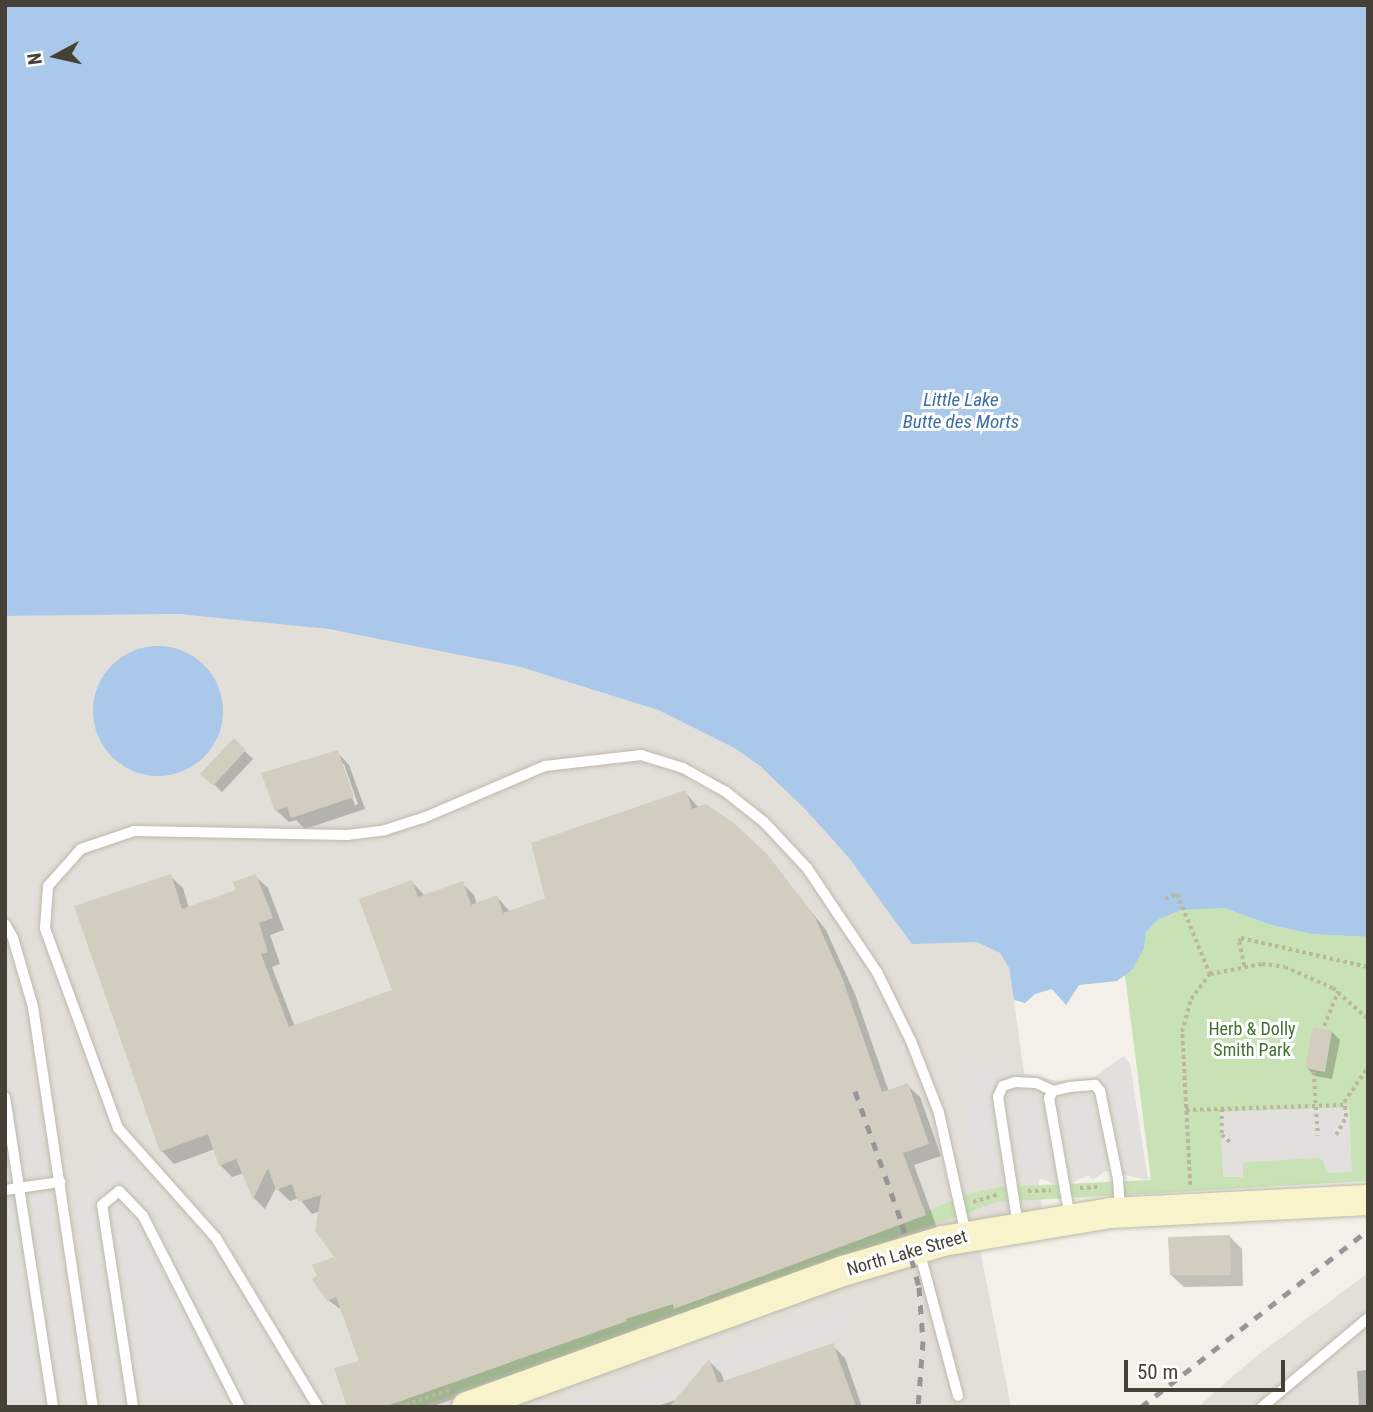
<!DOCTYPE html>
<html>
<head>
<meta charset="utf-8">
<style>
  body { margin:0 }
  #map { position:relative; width:1373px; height:1412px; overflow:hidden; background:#f2f0e8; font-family:"Roboto Condensed",sans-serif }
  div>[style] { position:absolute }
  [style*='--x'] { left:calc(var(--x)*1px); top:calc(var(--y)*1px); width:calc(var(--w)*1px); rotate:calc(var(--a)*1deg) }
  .industrial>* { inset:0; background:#e2dfd9 }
  .green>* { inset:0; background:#c8e2b5 }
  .parking>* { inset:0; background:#e1e0dc }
  .water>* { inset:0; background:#aac8e9 }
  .round { border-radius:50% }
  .shadow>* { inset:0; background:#0003 }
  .building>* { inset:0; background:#d3cdbf }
  .path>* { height:3.5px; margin-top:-1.75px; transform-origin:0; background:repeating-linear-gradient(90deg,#bdb69e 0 3.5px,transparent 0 7px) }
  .roads { filter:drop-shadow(0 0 2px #bdb9ab) drop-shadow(0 0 2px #bdb9ab) }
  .service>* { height:10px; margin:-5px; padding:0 5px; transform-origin:5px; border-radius:5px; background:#fff }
  .secondary>* { height:30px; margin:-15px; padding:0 15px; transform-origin:15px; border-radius:15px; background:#f9f3cb }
  .rail>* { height:5px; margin-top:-2.5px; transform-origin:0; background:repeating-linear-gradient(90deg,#969696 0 9px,transparent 0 18px) }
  span { translate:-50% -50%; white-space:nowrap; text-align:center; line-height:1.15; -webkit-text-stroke:6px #fff; paint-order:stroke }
  .park-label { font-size:18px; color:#417130 }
  .street-label { font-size:18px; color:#454137 }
  .water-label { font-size:19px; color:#3b6ca6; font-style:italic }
  .frame { position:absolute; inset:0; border:7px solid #454137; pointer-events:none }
  .north { position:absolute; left:21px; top:21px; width:70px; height:70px; -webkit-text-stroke:5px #fff; paint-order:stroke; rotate:262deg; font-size:19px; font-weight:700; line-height:28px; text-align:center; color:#454137 }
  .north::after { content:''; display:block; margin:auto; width:24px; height:32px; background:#454137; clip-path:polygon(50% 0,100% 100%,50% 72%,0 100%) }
  .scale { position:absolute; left:1124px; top:1360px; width:161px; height:32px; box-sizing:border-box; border:4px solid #454137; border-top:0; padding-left:9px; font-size:21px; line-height:24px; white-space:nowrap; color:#454137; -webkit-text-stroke:5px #fff; paint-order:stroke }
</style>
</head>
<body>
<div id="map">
  <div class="industrial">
    <div style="clip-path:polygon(179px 614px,270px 621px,375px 637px,517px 666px,658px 710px,736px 749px,760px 766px,805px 809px,849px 858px,885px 907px,955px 941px,977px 942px,1000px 953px,1009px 968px,1014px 1000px,1044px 1222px,977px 1234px,1011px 1407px,5px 1407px,5px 616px)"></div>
    <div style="clip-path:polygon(1368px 1273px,1368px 1407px,1198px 1407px,1254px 1358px)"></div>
  </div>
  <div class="green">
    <div style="clip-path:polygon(1201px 907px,1224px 908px,1271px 925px,1311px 934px,1368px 937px,1368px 1181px,997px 1202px,421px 1407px,362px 1407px,922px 1213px,972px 1193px,999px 1187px,1151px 1180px,1125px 975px,1132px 970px,1144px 949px,1146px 932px,1158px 920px,1181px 910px)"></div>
  </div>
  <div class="parking">
    <div style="clip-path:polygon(5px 1027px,18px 1107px,35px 1105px,79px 1400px,61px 1403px,62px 1407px,5px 1407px)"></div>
    <div style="clip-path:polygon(1124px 1056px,1130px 1064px,1148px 1180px,1105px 1171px,1093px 1180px,1088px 1175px,1072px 1183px,1056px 1185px,1040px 1178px,1036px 1186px,998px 1176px,985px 1186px,977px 1179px,964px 1089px,969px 1057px,996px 1068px,1057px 1081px,1093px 1078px)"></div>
    <div style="clip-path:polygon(1349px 1107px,1352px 1172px,1327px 1173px,1323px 1161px,1319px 1158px,1248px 1162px,1243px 1164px,1243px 1177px,1223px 1177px,1220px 1112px)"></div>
    <div style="clip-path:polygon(95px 1162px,121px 1164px,140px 1175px,155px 1191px,194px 1275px,267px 1407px,106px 1407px,77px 1207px,97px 1183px)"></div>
    <div style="clip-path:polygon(864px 1298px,833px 1343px,650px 1407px,556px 1407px)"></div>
  </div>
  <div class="water">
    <div style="clip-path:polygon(5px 5px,1368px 5px,1368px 937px,1311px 934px,1271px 925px,1224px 908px,1181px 910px,1158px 920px,1146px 932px,1144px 949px,1132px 970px,1117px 981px,1079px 985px,1066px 1005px,1052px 989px,1035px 994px,1025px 1003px,1014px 1000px,1009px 968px,1000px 953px,977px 942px,912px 944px,849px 858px,805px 809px,760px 766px,736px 749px,658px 710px,517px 666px,328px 629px,179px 614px,5px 616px)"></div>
    <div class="round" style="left:93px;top:646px;width:130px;height:130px"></div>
  </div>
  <div class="shadow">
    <div style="clip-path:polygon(234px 741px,253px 759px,222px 792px,203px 774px)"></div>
    <div style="clip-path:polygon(evenodd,337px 752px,349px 765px,365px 809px,305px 829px,296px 820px,289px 822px,276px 810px,337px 752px,341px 764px,344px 764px,358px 804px,355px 806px,341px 764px)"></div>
    <div style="clip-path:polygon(685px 792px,699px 808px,766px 855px,826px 930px,855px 994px,889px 1092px,907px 1085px,920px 1097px,941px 1156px,914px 1165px,937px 1228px,431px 1407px,349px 1407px,361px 1363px,343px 1311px,328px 1300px,336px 1258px,320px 1211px,312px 1214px,299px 1198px,290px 1201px,276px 1188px,265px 1209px,254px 1198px,244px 1173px,232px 1177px,220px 1165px,215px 1149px,174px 1164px,162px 1151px,77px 907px,170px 876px,183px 888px,189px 908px,238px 891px,255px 876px,268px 888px,284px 930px,270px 935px,280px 964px,272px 967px,295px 1027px,394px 991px,412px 882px,425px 896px,462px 883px,474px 895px,477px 904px,497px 897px,510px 912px,547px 899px)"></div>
    <div style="clip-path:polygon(1332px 1032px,1340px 1040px,1332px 1079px,1315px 1076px,1307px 1068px)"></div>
    <div style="clip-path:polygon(1229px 1236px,1242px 1249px,1243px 1286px,1184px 1287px,1171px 1275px)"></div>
    <div style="clip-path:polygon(832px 1345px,845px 1358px,862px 1407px,655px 1407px,678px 1399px,709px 1361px,721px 1373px,725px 1383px)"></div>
    <div style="clip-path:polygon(1368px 1370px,1368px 1407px,1359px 1407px,1357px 1371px)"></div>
  </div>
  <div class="building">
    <div style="clip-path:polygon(234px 738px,246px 750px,213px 786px,200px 774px)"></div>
    <div style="clip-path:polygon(338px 750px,354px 797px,291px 818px,287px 807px,275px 811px,261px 773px)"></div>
    <div style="clip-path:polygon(686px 790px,692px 809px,706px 804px,735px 824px,767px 854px,814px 915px,843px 980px,882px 1092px,908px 1083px,929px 1144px,903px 1153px,926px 1215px,674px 1309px,673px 1304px,626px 1319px,627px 1321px,384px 1407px,347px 1407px,334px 1368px,359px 1361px,336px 1297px,327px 1301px,312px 1279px,317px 1276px,312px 1265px,334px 1257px,315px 1231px,321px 1195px,298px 1202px,292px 1184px,276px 1190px,268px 1168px,253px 1199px,236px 1159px,219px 1166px,208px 1134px,160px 1152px,74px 906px,171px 874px,182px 909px,236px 890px,233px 882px,256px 874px,273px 918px,259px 923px,268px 952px,261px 954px,289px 1027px,392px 990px,359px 899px,412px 880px,418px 897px,463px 881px,471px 905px,497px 895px,503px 913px,545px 898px,531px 843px)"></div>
    <div style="clip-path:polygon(1313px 1027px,1332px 1030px,1325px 1072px,1305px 1068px)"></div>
    <div style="clip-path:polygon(1230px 1235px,1231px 1275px,1170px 1275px,1168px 1237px)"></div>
    <div style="clip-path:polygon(833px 1343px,856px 1407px,669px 1407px,709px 1359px,718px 1383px)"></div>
  </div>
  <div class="path">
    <div style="--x:1165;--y:899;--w:13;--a:-23"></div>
    <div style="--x:1177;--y:894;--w:87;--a:67.6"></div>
    <div style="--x:1244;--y:966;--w:25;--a:-102"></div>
    <div style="--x:1239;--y:942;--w:4;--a:-63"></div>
    <div style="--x:1241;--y:938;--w:130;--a:12.9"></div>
    <div style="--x:1324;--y:1026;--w:37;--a:-68"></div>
    <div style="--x:1314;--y:1072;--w:64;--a:86.4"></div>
    <div style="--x:1222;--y:1109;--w:26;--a:90"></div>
    <div style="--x:1222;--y:1135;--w:11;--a:41"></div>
    <div style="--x:1186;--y:1110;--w:159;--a:-1.8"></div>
    <div style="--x:1336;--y:1135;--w:21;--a:-61"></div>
    <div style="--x:1346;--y:1117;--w:15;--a:-98"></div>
    <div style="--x:1344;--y:1102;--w:42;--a:-55.6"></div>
    <div style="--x:1190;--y:1185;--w:153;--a:-93"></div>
    <div style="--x:1182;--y:1032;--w:34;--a:-75"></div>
    <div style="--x:1191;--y:999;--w:31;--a:-53"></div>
    <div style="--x:1210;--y:974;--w:53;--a:-10.9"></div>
    <div style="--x:1262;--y:964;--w:23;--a:7"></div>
    <div style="--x:1285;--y:967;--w:52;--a:23.6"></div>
    <div style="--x:1333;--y:988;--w:47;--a:41.5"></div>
    <div style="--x:1080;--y:1188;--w:17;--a:-3"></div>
    <div style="--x:1028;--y:1191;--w:23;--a:-2"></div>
    <div style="--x:973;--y:1202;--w:27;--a:-17"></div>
    <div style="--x:399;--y:1407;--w:53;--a:-18.8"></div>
  </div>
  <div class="roads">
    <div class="service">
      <div style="--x:5;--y:924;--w:16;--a:60"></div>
      <div style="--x:13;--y:938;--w:72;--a:73.8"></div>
      <div style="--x:33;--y:1007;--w:404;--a:81.5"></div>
      <div style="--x:5;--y:1097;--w:314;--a:81.2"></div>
      <div style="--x:5;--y:1190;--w:56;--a:-8.3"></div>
      <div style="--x:1070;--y:1218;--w:122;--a:-99.9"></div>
      <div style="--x:1049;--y:1098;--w:8;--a:-60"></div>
      <div style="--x:1053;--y:1091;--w:17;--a:-13"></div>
      <div style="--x:1070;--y:1087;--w:25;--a:-5"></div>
      <div style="--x:1095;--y:1085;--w:8;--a:50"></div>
      <div style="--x:1100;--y:1091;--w:90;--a:78.4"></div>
      <div style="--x:1118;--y:1179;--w:32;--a:86"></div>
      <div style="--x:1018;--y:1226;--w:131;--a:-98.8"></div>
      <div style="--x:998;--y:1097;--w:12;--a:-66"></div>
      <div style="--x:1003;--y:1086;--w:13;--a:-18"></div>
      <div style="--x:1015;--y:1082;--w:21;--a:3"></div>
      <div style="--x:1036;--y:1083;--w:19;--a:25"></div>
      <div style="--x:919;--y:1250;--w:151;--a:75"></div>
      <div style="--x:133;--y:1407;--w:204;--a:-98.7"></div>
      <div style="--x:102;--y:1205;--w:22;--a:-39"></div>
      <div style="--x:119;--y:1191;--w:35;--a:46"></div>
      <div style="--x:143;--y:1216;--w:214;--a:63.1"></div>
      <div style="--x:318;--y:1407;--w:197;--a:-121.1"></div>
      <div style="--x:216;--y:1238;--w:147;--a:-131.7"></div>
      <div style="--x:118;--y:1128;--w:213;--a:-110.1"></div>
      <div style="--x:45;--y:928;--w:42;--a:-85.9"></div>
      <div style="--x:48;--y:886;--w:50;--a:-48.3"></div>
      <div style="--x:81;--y:849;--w:56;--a:-18.8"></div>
      <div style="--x:134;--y:831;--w:213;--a:1.1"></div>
      <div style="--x:347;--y:835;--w:38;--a:-7"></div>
      <div style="--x:385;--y:830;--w:40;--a:-18"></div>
      <div style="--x:423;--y:818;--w:133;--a:-23.1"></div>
      <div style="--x:545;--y:766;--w:97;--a:-6.5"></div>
      <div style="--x:641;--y:755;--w:44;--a:17.2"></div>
      <div style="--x:683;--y:768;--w:49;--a:29.2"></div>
      <div style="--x:726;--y:792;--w:48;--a:38.3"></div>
      <div style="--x:764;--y:822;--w:63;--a:46.9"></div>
      <div style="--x:807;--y:868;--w:125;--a:56.1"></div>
      <div style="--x:877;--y:972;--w:77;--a:63.8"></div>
      <div style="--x:911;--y:1041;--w:77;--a:68.7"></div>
      <div style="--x:939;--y:1113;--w:125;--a:77.5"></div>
      <div style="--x:1262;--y:1407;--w:138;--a:-40"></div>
    </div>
    <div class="secondary">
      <div style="--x:467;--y:1407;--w:400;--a:-19.9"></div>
      <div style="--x:843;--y:1271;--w:104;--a:-16.7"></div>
      <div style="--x:943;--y:1241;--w:170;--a:-9.5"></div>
      <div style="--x:1111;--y:1213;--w:257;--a:-2.9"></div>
    </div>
  </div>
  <div class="rail">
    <div style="--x:855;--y:1091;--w:141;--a:70.5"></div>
    <div style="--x:902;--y:1224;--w:65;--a:74.9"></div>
    <div style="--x:919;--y:1287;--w:54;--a:85.8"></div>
    <div style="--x:923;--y:1341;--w:66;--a:94.3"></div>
    <div style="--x:1141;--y:1407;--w:288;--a:-37.9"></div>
  </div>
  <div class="park-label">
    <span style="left:1252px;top:1040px">Herb &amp; Dolly<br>Smith Park</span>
  </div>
  <div class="street-label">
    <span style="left:907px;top:1253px;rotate:-16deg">North Lake Street</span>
  </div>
  <div class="water-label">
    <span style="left:961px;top:411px">Little Lake<br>Butte des Morts</span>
  </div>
  <div class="frame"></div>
  <div class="north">N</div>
  <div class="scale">50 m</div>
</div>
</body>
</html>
